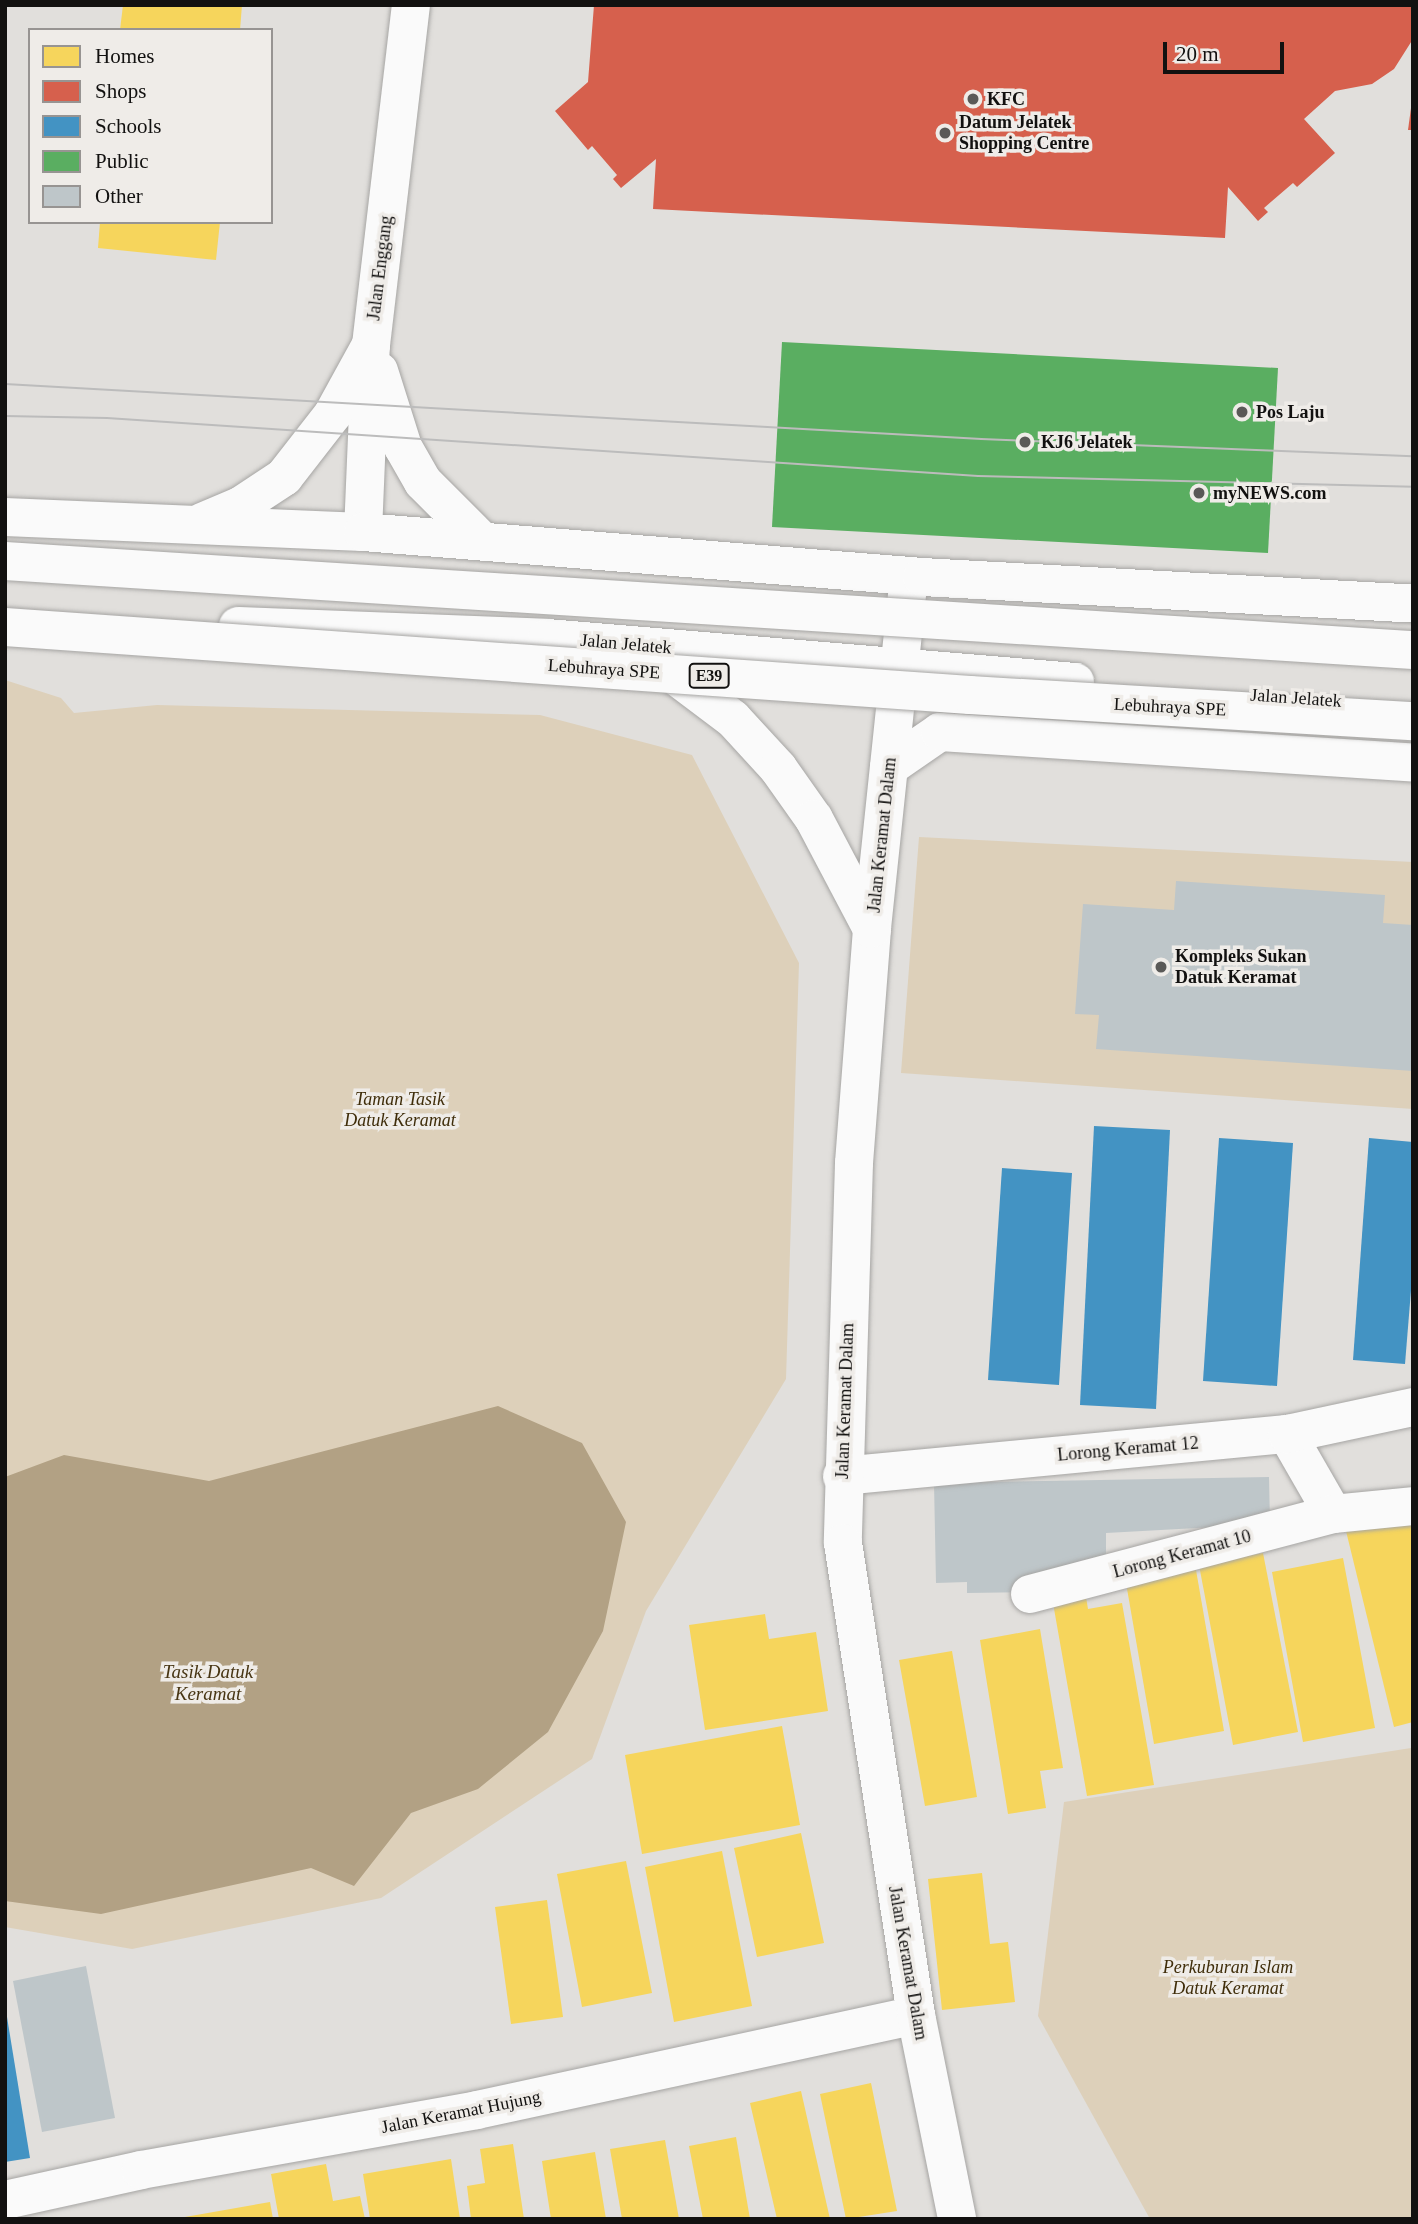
<!DOCTYPE html>
<html>
<head>
<meta charset="utf-8">
<style>
  body { margin:0 }
  #map { position:relative; width:1418px; height:2224px; overflow:hidden; background:#e1dfdc; font-family:Georgia,serif }
  div>[style] { position:absolute }
  [style*='--x'] { left:calc(var(--x)*1px); top:calc(var(--y)*1px); width:calc(var(--w)*1px); rotate:calc(var(--a)*1deg) }
  .green>* { inset:0; background:#ddd0ba }
  .water>* { inset:0; background:#b2a184 }
  .homes>* { inset:0; background:#f6d55c }
  .shops>* { inset:0; background:#d6604d }
  .schools>* { inset:0; background:#4393c3 }
  .public>* { inset:0; background:#5aae61 }
  .building>* { inset:0; background:#bec6c9 }
  .roads { filter:drop-shadow(0 0 2px #a6a5a3) drop-shadow(0 0 2px #a6a5a3) }
  .minor>* { height:38px; margin:-19px; padding:0 19px; transform-origin:19px; border-radius:19px; background:#fafafa }
  .tertiary>* { height:38px; margin:-19px; padding:0 19px; transform-origin:19px; border-radius:19px; background:#fafafa }
  .secondary>* { height:38px; margin:-19px; padding:0 19px; transform-origin:19px; border-radius:19px; background:#fafafa }
  .primary>* { height:38px; margin:-19px; padding:0 19px; transform-origin:19px; border-radius:19px; background:#fafafa }
  .tram>* { height:2px; margin:-1px; padding:0 1px; transform-origin:1px; border-radius:1px; background:#bcbcbc }
  .bridges { filter:drop-shadow(0 0 2px #a6a5a3) drop-shadow(0 0 2px #a6a5a3) }
  .motorway-bridge>* { height:38px; margin:-19px; padding:0 19px; transform-origin:19px; border-radius:19px; background:#fafafa }
  .dots>* { width:19px; height:19px; translate:-50% -50%; box-sizing:border-box; border:4px solid #efece8; border-radius:50% }
  span { translate:-50% -50%; white-space:nowrap; text-align:center; line-height:1.15; -webkit-text-stroke:7px #efece8; paint-order:stroke }
  .shield-label span { padding:2px 5px; background:#efece8; border:2px solid; border-radius:5px; -webkit-text-stroke-width:0 }
  .shield-label { font-size:16px; color:#121110; font-weight:700 }
  .poi-label { font-size:18px; color:#121110; font-weight:700 }
  .left { translate:0 -50%; text-align:left }
  .street-label { font-size:18px; color:#121110 }
  .park-label { font-size:18px; color:#3f2d0a; font-style:italic }
  .water-label { font-size:19px; color:#473513; font-style:italic }
  .frame { position:absolute; inset:0; border:7px solid #121110; pointer-events:none }
  .legend { position:absolute; left:28px; top:28px; width:245px; height:196px; box-sizing:border-box; background:#efece8; border:2px solid #979492; margin:0; padding:9px 12px; list-style:none; font-size:21px; color:#121110 }
  .legend li { display:flex; align-items:center; gap:14px; height:35px }
  .legend b { width:35px; border:2px solid #979492 }
  .scale { position:absolute; left:1163px; top:42px; width:121px; height:32px; box-sizing:border-box; border:4px solid #121110; border-top:0; padding-left:9px; font-size:21px; line-height:24px; white-space:nowrap; color:#121110; -webkit-text-stroke:5px #efece8; paint-order:stroke }
</style>
</head>
<body>
<div id="map">
  <div class="green">
    <div style="clip-path:polygon(5px 680px,61px 698px,74px 713px,157px 705px,540px 715px,692px 755px,799px 963px,786px 1379px,646px 1611px,592px 1759px,381px 1898px,132px 1949px,5px 1927px)"></div>
    <div style="clip-path:polygon(919px 837px,1413px 862px,1413px 1109px,901px 1073px)"></div>
    <div style="clip-path:polygon(1411px 1748px,1413px 2219px,1150px 2219px,1038px 2016px,1064px 1802px)"></div>
  </div>
  <div class="water">
    <div style="clip-path:polygon(498px 1406px,582px 1443px,626px 1522px,603px 1631px,548px 1732px,478px 1789px,411px 1813px,354px 1886px,311px 1868px,101px 1914px,5px 1901px,5px 1477px,64px 1455px,209px 1481px)"></div>
  </div>
  <div class="homes">
    <div style="clip-path:polygon(123px 5px,242px 5px,240px 30px,120px 30px)"></div>
    <div style="clip-path:polygon(100px 222px,220px 222px,216px 260px,98px 248px)"></div>
    <div style="clip-path:polygon(1413px 1518px,1413px 1722px,1394px 1727px,1346px 1531px)"></div>
    <div style="clip-path:polygon(1263px 1553px,1298px 1732px,1233px 1745px,1199px 1565px)"></div>
    <div style="clip-path:polygon(1343px 1558px,1375px 1728px,1303px 1742px,1272px 1572px)"></div>
    <div style="clip-path:polygon(1196px 1570px,1224px 1731px,1154px 1744px,1126px 1583px)"></div>
    <div style="clip-path:polygon(1086px 1597px,1088px 1609px,1122px 1603px,1154px 1785px,1087px 1796px,1053px 1603px)"></div>
    <div style="clip-path:polygon(765px 1614px,769px 1639px,816px 1632px,828px 1711px,705px 1730px,689px 1625px)"></div>
    <div style="clip-path:polygon(1040px 1629px,1063px 1768px,1040px 1771px,1046px 1808px,1008px 1814px,980px 1640px)"></div>
    <div style="clip-path:polygon(952px 1651px,977px 1797px,925px 1806px,899px 1660px)"></div>
    <div style="clip-path:polygon(782px 1726px,800px 1825px,642px 1854px,625px 1755px)"></div>
    <div style="clip-path:polygon(801px 1833px,824px 1943px,757px 1957px,734px 1848px)"></div>
    <div style="clip-path:polygon(722px 1851px,752px 2006px,674px 2022px,645px 1867px)"></div>
    <div style="clip-path:polygon(626px 1861px,652px 1993px,582px 2007px,557px 1874px)"></div>
    <div style="clip-path:polygon(982px 1873px,990px 1944px,1008px 1942px,1015px 2002px,942px 2010px,928px 1879px)"></div>
    <div style="clip-path:polygon(547px 1900px,563px 2017px,511px 2024px,495px 1907px)"></div>
    <div style="clip-path:polygon(871px 2083px,897px 2211px,846px 2219px,820px 2094px)"></div>
    <div style="clip-path:polygon(801px 2091px,830px 2219px,777px 2219px,750px 2103px)"></div>
    <div style="clip-path:polygon(736px 2137px,750px 2219px,703px 2219px,689px 2146px)"></div>
    <div style="clip-path:polygon(665px 2140px,679px 2219px,622px 2219px,610px 2149px)"></div>
    <div style="clip-path:polygon(513px 2144px,524px 2219px,471px 2219px,467px 2186px,485px 2183px,480px 2149px)"></div>
    <div style="clip-path:polygon(595px 2152px,606px 2219px,551px 2219px,542px 2161px)"></div>
    <div style="clip-path:polygon(451px 2159px,460px 2219px,370px 2219px,363px 2174px)"></div>
    <div style="clip-path:polygon(326px 2164px,333px 2201px,360px 2196px,365px 2219px,279px 2219px,271px 2174px)"></div>
    <div style="clip-path:polygon(270px 2202px,273px 2219px,185px 2219px,185px 2217px)"></div>
  </div>
  <div class="shops">
    <div style="clip-path:polygon(594px 5px,1413px 5px,1413px 39px,1394px 69px,1372px 84px,1335px 91px,1304px 119px,1335px 153px,1297px 187px,1293px 183px,1264px 208px,1268px 212px,1258px 221px,1228px 187px,1225px 238px,653px 209px,656px 159px,621px 188px,613px 179px,617px 175px,592px 146px,588px 150px,555px 111px,588px 82px)"></div>
    <div style="clip-path:polygon(1411px 108px,1413px 108px,1413px 130px,1408px 130px)"></div>
  </div>
  <div class="schools">
    <div style="clip-path:polygon(1094px 1126px,1170px 1130px,1156px 1409px,1080px 1405px)"></div>
    <div style="clip-path:polygon(1219px 1138px,1293px 1143px,1277px 1386px,1203px 1381px)"></div>
    <div style="clip-path:polygon(1369px 1138px,1413px 1142px,1413px 1266px,1405px 1364px,1353px 1360px)"></div>
    <div style="clip-path:polygon(1002px 1168px,1072px 1173px,1059px 1385px,988px 1380px)"></div>
    <div style="clip-path:polygon(7px 2017px,30px 2158px,5px 2162px,5px 2018px)"></div>
  </div>
  <div class="public">
    <div style="clip-path:polygon(782px 342px,1278px 368px,1268px 553px,772px 527px)"></div>
  </div>
  <div class="building">
    <div style="clip-path:polygon(1176px 881px,1385px 895px,1383px 923px,1413px 925px,1413px 1071px,1096px 1049px,1099px 1015px,1075px 1014px,1083px 904px,1174px 910px)"></div>
    <div style="clip-path:polygon(1269px 1477px,1270px 1524px,1106px 1533px,1106px 1570px,1030px 1592px,967px 1593px,967px 1582px,936px 1583px,934px 1483px)"></div>
    <div style="clip-path:polygon(86px 1966px,115px 2118px,42px 2132px,13px 1981px)"></div>
  </div>
  <div class="roads">
    <div class="minor">
      <div style="--x:1287;--y:1434;--w:92;--a:60.1"></div>
      <div style="--x:842;--y:1476;--w:447;--a:-5.4"></div>
      <div style="--x:1287;--y:1434;--w:129;--a:-12.1"></div>
      <div style="--x:1030;--y:1594;--w:313;--a:-14.8"></div>
      <div style="--x:1333;--y:1514;--w:80;--a:-5.7"></div>
      <div style="--x:5;--y:2200;--w:139;--a:-12.4"></div>
      <div style="--x:141;--y:2170;--w:341;--a:-10.1"></div>
      <div style="--x:477;--y:2110;--w:449;--a:-12.2"></div>
    </div>
    <div class="tertiary">
      <div style="--x:909;--y:576;--w:355;--a:96"></div>
      <div style="--x:872;--y:929;--w:235;--a:94.4"></div>
      <div style="--x:854;--y:1163;--w:380;--a:91.7"></div>
      <div style="--x:843;--y:1543;--w:478;--a:81.2"></div>
      <div style="--x:916;--y:2015;--w:208;--a:78.6"></div>
      <div style="--x:889;--y:767;--w:62;--a:-34.5"></div>
      <div style="--x:940;--y:732;--w:474;--a:3.7"></div>
    </div>
    <div class="secondary">
      <div style="--x:379;--y:371;--w:80;--a:72.5"></div>
      <div style="--x:403;--y:447;--w:40;--a:60.3"></div>
      <div style="--x:423;--y:482;--w:82;--a:45"></div>
      <div style="--x:363;--y:532;--w:187;--a:-87.6"></div>
      <div style="--x:371;--y:345;--w:342;--a:-83.3"></div>
    </div>
    <div class="primary">
      <div style="--x:5;--y:517;--w:358;--a:2.4"></div>
      <div style="--x:363;--y:532;--w:561;--a:4.6"></div>
      <div style="--x:922;--y:577;--w:492;--a:3.1"></div>
      <div style="--x:202;--y:522;--w:41;--a:-22.8"></div>
      <div style="--x:240;--y:506;--w:53;--a:-33.4"></div>
      <div style="--x:284;--y:477;--w:80;--a:-52.1"></div>
      <div style="--x:333;--y:414;--w:79;--a:-61.2"></div>
      <div style="--x:238;--y:626;--w:309;--a:2.2"></div>
      <div style="--x:547;--y:638;--w:530;--a:4.76"></div>
      <div style="--x:660;--y:664;--w:91;--a:37"></div>
      <div style="--x:733;--y:719;--w:67;--a:47.4"></div>
      <div style="--x:778;--y:768;--w:62;--a:54.8"></div>
      <div style="--x:814;--y:819;--w:124;--a:62.2"></div>
    </div>
  </div>
  <div class="tram">
    <div style="--x:5;--y:384;--w:978;--a:3.23"></div>
    <div style="--x:981;--y:439;--w:432;--a:2.3"></div>
    <div style="--x:5;--y:416;--w:102;--a:1.1"></div>
    <div style="--x:107;--y:418;--w:873;--a:3.81"></div>
    <div style="--x:978;--y:476;--w:435;--a:1.4"></div>
  </div>
  <div class="bridges">
    <div class="motorway-bridge">
      <div style="--x:5;--y:561;--w:1411;--a:3.62"></div>
      <div style="--x:5;--y:627;--w:967;--a:4.03"></div>
      <div style="--x:970;--y:695;--w:444;--a:3.4"></div>
    </div>
  </div>
  <div class="dots">
    <div style="left:973px;top:99px;background:#5a5957"></div>
    <div style="left:945px;top:133px;background:#5a5957"></div>
    <div style="left:1242px;top:412px;background:#5a5957"></div>
    <div style="left:1025px;top:442px;background:#5a5957"></div>
    <div style="left:1199px;top:493px;background:#5a5957"></div>
    <div style="left:1161px;top:967px;background:#5a5957"></div>
  </div>
  <div class="shield-label">
    <span style="left:709px;top:676px">E39</span>
  </div>
  <div class="poi-label">
    <span class="left" style="left:987px;top:99px">KFC</span>
    <span class="left" style="left:959px;top:133px">Datum Jelatek<br>Shopping Centre</span>
    <span class="left" style="left:1256px;top:412px">Pos Laju</span>
    <span class="left" style="left:1041px;top:442px">KJ6 Jelatek</span>
    <span class="left" style="left:1213px;top:493px">myNEWS.com</span>
    <span class="left" style="left:1175px;top:967px">Kompleks Sukan<br>Datuk Keramat</span>
  </div>
  <div class="street-label">
    <span style="left:380px;top:268px;rotate:-83deg">Jalan Enggang</span>
    <span style="left:626px;top:644px;rotate:5deg">Jalan Jelatek</span>
    <span style="left:604px;top:669px;rotate:4deg">Lebuhraya SPE</span>
    <span style="left:1296px;top:698px;rotate:4deg">Jalan Jelatek</span>
    <span style="left:1170px;top:707px;rotate:3deg">Lebuhraya SPE</span>
    <span style="left:882px;top:835px;rotate:-84deg">Jalan Keramat Dalam</span>
    <span style="left:845px;top:1401px;rotate:-88deg">Jalan Keramat Dalam</span>
    <span style="left:1128px;top:1449px;rotate:-5deg">Lorong Keramat 12</span>
    <span style="left:1182px;top:1554px;rotate:-15deg">Lorong Keramat 10</span>
    <span style="left:908px;top:1963px;rotate:80deg">Jalan Keramat Dalam</span>
    <span style="left:461px;top:2112px;rotate:-11deg">Jalan Keramat Hujung</span>
  </div>
  <div class="park-label">
    <span style="left:400px;top:1110px">Taman Tasik<br>Datuk Keramat</span>
    <span style="left:1228px;top:1978px">Perkuburan Islam<br>Datuk Keramat</span>
  </div>
  <div class="water-label">
    <span style="left:208px;top:1683px">Tasik Datuk<br>Keramat</span>
  </div>
  <div class="frame"></div>
  <ul class="legend">
  <li><b style="height:19px;background:#f6d55c"></b>Homes</li>
  <li><b style="height:19px;background:#d6604d"></b>Shops</li>
  <li><b style="height:19px;background:#4393c3"></b>Schools</li>
  <li><b style="height:19px;background:#5aae61"></b>Public</li>
  <li><b style="height:19px;background:#bec6c9"></b>Other</li>
  </ul>
  <div class="scale">20 m</div>
</div>
</body>
</html>
